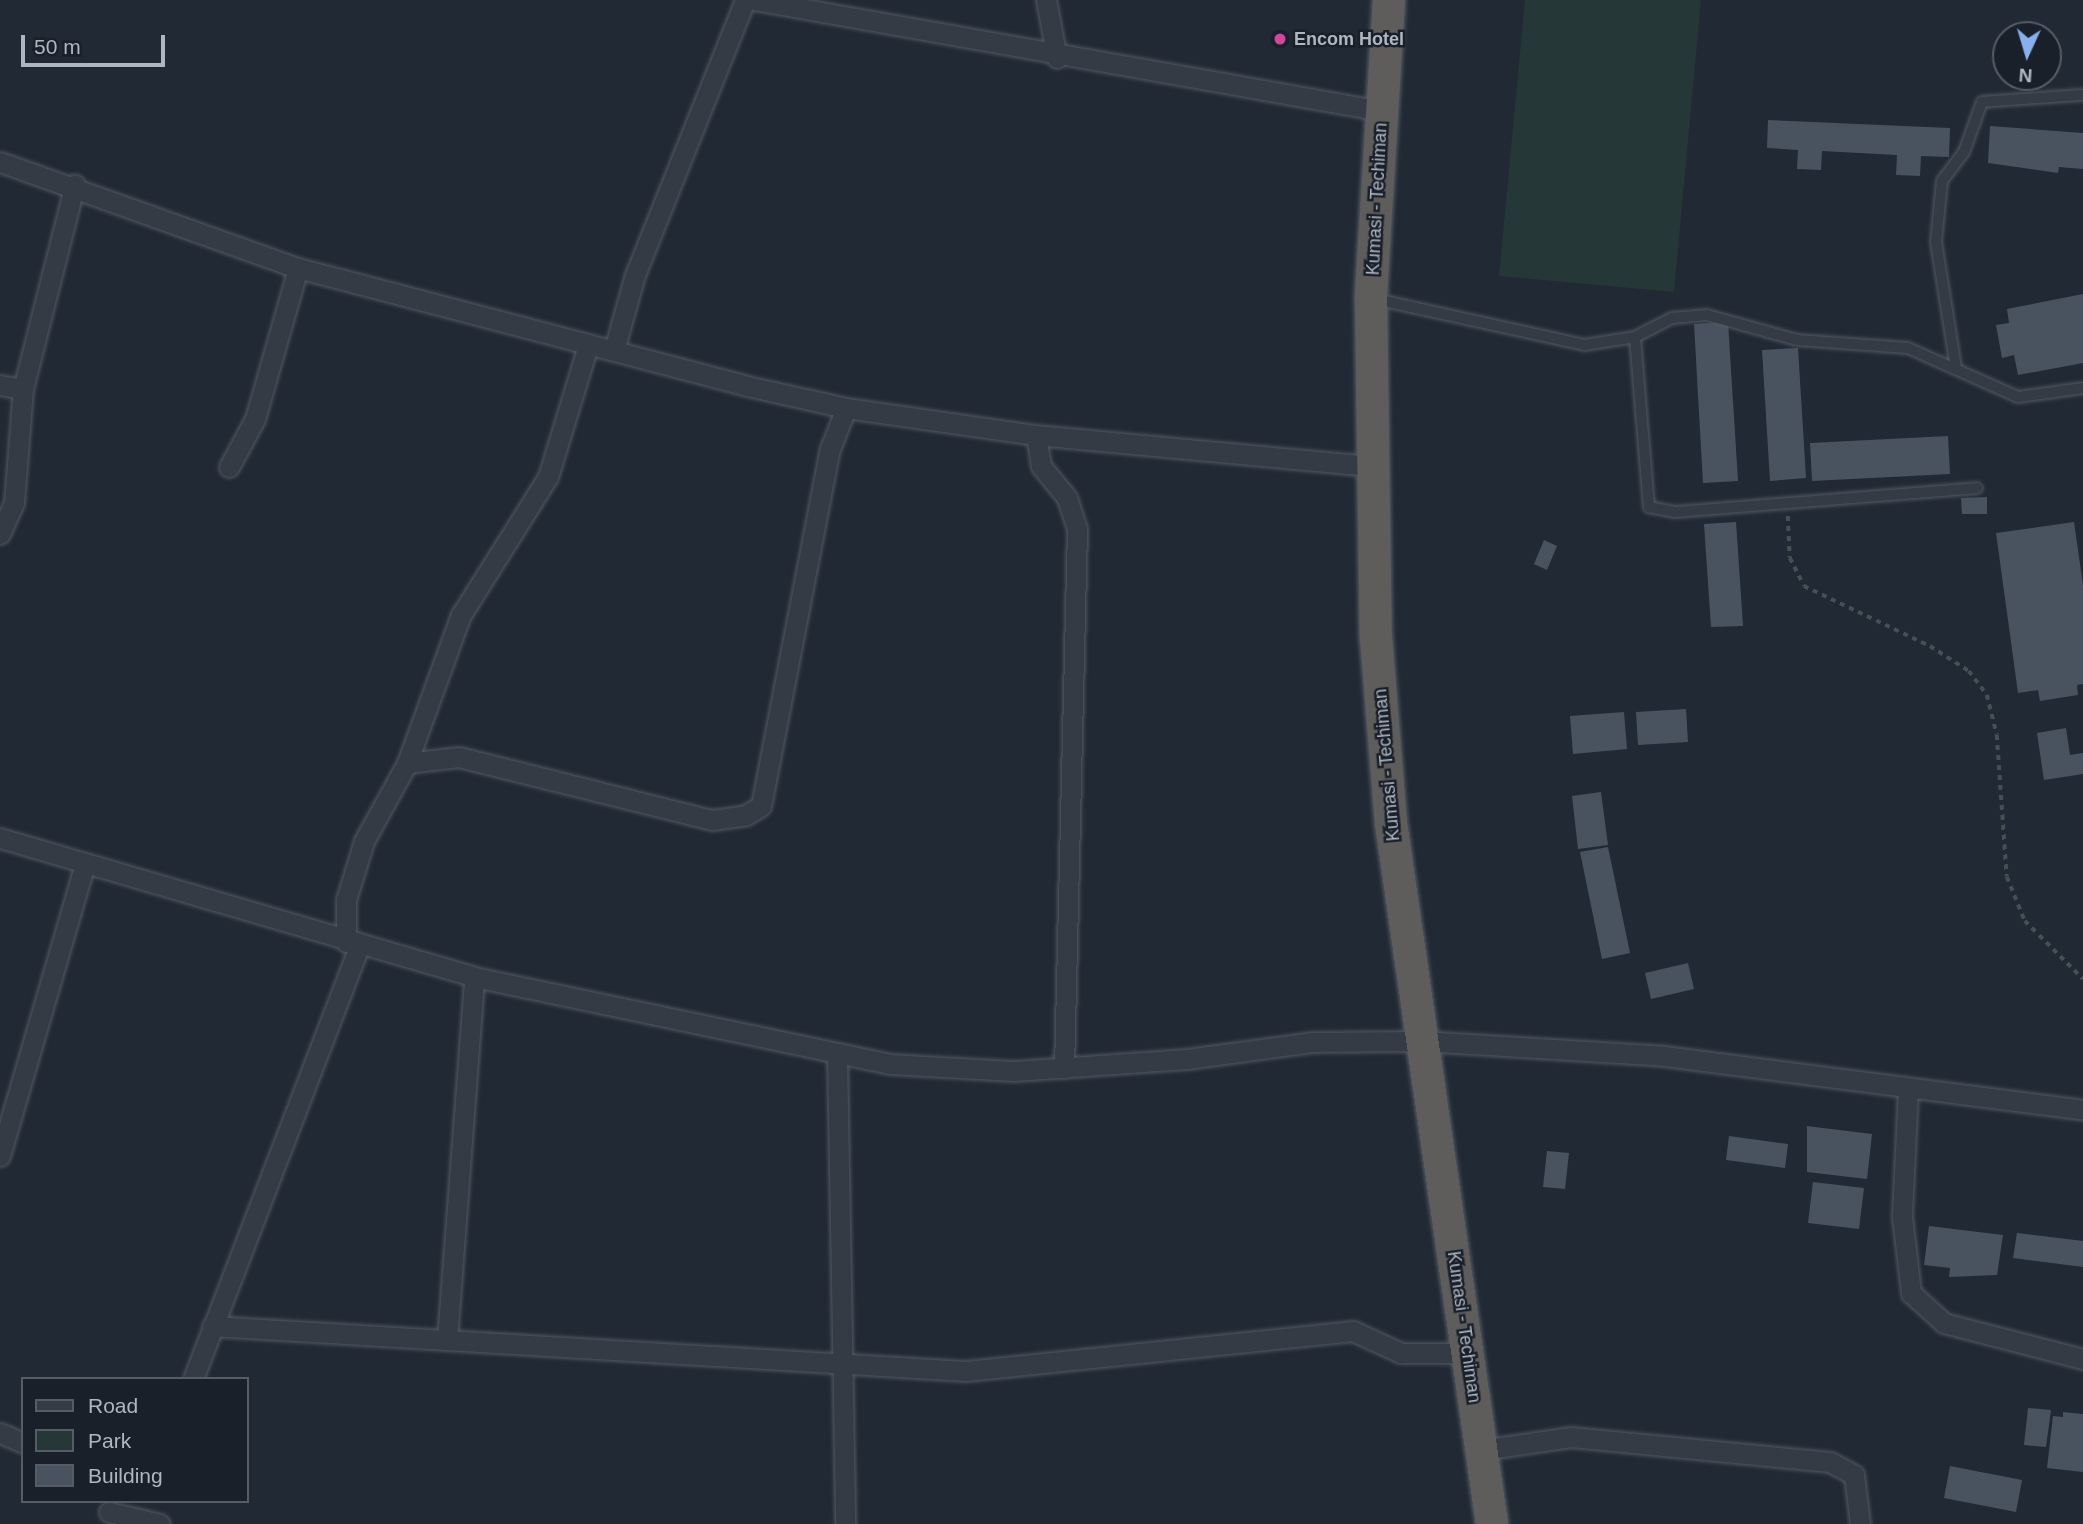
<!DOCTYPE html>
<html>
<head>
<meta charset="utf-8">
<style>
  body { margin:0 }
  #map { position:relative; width:2083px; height:1524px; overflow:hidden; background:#212934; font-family:Helvetica,sans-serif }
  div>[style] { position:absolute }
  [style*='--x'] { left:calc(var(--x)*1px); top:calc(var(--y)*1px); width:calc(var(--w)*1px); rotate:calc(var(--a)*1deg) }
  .green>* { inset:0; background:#263737 }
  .building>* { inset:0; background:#49535f }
  .path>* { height:3.5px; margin-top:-1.75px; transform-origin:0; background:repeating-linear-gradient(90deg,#425254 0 5px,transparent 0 10px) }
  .roads { filter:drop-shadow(0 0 2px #525962) drop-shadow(0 0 2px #525962) }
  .service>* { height:10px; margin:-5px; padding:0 5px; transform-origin:5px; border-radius:5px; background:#343b45 }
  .minor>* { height:19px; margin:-9.5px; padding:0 9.5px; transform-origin:9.5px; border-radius:9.5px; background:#343b45 }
  .trunk>* { height:32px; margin:-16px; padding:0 16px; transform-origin:16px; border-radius:16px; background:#5e5d5c }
  .dots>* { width:19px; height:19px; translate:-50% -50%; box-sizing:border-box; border:4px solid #1a2029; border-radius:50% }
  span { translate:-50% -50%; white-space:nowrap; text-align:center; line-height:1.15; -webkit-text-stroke:5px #1a2029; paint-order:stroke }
  .poi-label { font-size:18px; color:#aeb6c1; font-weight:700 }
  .left { translate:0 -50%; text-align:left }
  .street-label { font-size:18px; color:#aeb6c1 }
  .legend { position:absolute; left:21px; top:1377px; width:228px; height:126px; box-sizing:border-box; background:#1a2029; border:2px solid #555c66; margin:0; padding:9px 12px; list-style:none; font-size:21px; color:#aeb6c1 }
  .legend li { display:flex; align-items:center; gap:14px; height:35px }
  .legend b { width:35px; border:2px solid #555c66 }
  .north { position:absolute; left:1992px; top:21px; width:70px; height:70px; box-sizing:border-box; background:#1a2029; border:2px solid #555c66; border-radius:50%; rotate:184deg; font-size:19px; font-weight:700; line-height:28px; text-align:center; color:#aeb6c1 }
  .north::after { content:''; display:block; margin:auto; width:24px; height:32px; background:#88b0ed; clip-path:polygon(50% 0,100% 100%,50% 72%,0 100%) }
  .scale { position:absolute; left:21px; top:35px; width:144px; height:32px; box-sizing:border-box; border:4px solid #aeb6c1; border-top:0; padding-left:9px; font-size:21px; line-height:24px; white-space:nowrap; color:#aeb6c1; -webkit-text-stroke:5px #1a2029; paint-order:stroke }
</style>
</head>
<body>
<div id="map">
  <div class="green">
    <div style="clip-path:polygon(1525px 0,1701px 0,1674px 292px,1499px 276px)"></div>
  </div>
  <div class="building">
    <div style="clip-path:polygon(1768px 120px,1950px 128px,1949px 157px,1921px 156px,1920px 176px,1896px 175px,1897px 155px,1822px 151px,1821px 170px,1797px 169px,1798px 150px,1767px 148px)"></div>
    <div style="clip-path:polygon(1990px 126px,2083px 133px,2083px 169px,2059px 167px,2058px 173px,1988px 163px)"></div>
    <div style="clip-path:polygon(2083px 294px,2083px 363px,2018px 375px,2014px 355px,2002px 358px,1996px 325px,2009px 323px,2007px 309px)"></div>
    <div style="clip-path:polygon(1728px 322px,1738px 481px,1703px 483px,1694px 324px)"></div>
    <div style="clip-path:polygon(1798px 348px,1806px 478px,1770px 481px,1762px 350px)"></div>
    <div style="clip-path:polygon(1948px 436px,1950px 474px,1812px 481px,1810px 443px)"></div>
    <div style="clip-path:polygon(1987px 497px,1987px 514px,1962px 514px,1961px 498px)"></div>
    <div style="clip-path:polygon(1736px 522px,1743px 626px,1711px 627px,1704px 524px)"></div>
    <div style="clip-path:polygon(2074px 522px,2083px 585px,2083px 684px,2077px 685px,2078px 695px,2040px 701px,2038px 690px,2018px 693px,1996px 533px)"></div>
    <div style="clip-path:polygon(1544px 540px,1557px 546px,1547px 570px,1534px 564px)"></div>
    <div style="clip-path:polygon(1686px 709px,1688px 742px,1638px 745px,1636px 712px)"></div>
    <div style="clip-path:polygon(1624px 712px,1627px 749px,1573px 754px,1570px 716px)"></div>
    <div style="clip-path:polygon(2066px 728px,2070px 755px,2083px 753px,2083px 774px,2044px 780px,2037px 733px)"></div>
    <div style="clip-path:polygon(1601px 792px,1608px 845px,1578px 849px,1572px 796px)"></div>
    <div style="clip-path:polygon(1608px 847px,1630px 953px,1602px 959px,1580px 852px)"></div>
    <div style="clip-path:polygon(1688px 963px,1694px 989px,1651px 999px,1645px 973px)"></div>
    <div style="clip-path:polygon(1807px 1126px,1872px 1134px,1867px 1179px,1807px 1172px)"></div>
    <div style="clip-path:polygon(1729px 1136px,1788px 1144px,1785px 1168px,1726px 1160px)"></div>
    <div style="clip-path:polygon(1547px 1151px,1569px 1153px,1565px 1189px,1543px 1187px)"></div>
    <div style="clip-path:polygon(1813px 1182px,1864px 1188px,1859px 1229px,1808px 1223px)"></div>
    <div style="clip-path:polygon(1929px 1226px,2003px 1235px,1997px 1275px,1949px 1277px,1950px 1268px,1924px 1265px)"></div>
    <div style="clip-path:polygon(2017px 1233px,2083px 1241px,2083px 1267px,2013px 1258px)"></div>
    <div style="clip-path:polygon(2028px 1408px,2051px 1410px,2046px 1447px,2024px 1445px)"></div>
    <div style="clip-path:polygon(2063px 1412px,2083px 1414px,2083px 1472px,2047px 1468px,2053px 1416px,2063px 1417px)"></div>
    <div style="clip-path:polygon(1950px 1466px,2022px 1480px,2016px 1512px,1944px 1498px)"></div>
  </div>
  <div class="path">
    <div style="--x:1788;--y:516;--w:42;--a:87.3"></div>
    <div style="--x:1790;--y:558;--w:31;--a:63"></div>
    <div style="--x:1804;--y:586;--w:140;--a:25.5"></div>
    <div style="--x:1930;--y:646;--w:46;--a:32.7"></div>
    <div style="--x:1969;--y:671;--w:30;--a:53"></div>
    <div style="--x:1987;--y:695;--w:41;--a:76"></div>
    <div style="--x:1997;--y:735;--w:142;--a:86"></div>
    <div style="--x:2007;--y:877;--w:48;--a:67.8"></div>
    <div style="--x:2025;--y:921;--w:82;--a:45"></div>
  </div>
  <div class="roads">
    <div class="service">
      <div style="--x:1375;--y:299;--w:214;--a:12.4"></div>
      <div style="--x:1584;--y:345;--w:52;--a:-8.9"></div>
      <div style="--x:1635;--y:337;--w:42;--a:-27.2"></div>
      <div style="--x:1672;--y:318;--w:35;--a:-5"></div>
      <div style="--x:1707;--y:315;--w:93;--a:15.5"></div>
      <div style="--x:1797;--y:340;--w:111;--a:4.1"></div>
      <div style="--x:1908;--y:348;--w:120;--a:24"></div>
      <div style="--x:2018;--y:397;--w:66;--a:-7.9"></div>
      <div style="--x:1635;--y:337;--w:171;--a:85.3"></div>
      <div style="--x:1649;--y:507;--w:25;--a:11"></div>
      <div style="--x:1674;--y:512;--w:304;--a:-4.5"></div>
      <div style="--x:1956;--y:368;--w:128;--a:-99"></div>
      <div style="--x:1936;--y:242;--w:61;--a:-84.4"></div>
      <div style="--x:1942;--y:181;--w:36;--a:-53"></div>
      <div style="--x:1964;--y:152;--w:53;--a:-70.2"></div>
      <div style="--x:1982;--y:102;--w:101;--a:-4"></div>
    </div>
    <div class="minor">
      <div style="--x:754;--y:0;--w:638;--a:10.02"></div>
      <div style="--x:1046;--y:0;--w:59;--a:79.3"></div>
      <div style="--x:0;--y:162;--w:316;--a:19.6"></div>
      <div style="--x:298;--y:268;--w:464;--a:14.7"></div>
      <div style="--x:747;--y:386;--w:101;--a:12.5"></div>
      <div style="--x:846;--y:408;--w:192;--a:8.1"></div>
      <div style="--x:1036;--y:435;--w:335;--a:5.3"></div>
      <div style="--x:614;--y:350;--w:78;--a:-74.4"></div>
      <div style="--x:635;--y:275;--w:296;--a:-68.2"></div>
      <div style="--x:0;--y:385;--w:23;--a:10"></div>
      <div style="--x:1036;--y:435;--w:31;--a:81"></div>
      <div style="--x:1041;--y:466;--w:41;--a:50.9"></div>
      <div style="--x:1067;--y:498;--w:33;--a:72"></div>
      <div style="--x:1077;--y:529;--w:539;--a:91.38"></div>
      <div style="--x:229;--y:467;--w:55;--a:-61.6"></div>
      <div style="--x:255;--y:419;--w:157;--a:-74.1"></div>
      <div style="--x:0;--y:534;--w:34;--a:-66"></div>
      <div style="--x:14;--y:503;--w:114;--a:-85.5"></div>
      <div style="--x:23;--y:389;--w:211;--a:-75.8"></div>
      <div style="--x:407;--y:763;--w:52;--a:-6.6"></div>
      <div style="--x:459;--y:757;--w:261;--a:14"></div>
      <div style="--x:712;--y:820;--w:34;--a:-8"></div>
      <div style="--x:746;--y:815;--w:17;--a:-31"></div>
      <div style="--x:761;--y:806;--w:364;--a:-79.1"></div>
      <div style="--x:830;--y:449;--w:44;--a:-68.7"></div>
      <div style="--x:0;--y:838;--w:494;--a:16.3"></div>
      <div style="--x:474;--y:977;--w:424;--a:11.8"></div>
      <div style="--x:889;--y:1064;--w:125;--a:3.2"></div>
      <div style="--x:1014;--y:1071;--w:173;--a:-4"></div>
      <div style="--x:1187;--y:1059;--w:126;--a:-7.7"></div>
      <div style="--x:1312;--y:1042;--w:110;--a:-0.5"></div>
      <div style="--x:1422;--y:1041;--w:242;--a:3.5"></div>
      <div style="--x:1664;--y:1056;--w:422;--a:7.3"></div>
      <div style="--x:346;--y:942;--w:42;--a:-90"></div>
      <div style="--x:346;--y:900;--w:62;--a:-73"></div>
      <div style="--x:364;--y:841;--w:89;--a:-61.1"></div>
      <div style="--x:407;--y:763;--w:158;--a:-70"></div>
      <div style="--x:461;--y:615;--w:163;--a:-57.8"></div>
      <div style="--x:548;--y:477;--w:138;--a:-73.1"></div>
      <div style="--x:837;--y:1053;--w:471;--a:89"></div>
      <div style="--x:1908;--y:1088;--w:129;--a:92.7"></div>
      <div style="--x:1902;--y:1217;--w:77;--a:83.2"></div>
      <div style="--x:1911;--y:1293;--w:45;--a:42.3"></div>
      <div style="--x:1944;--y:1323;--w:144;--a:14.5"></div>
      <div style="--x:0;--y:1156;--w:304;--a:-73.8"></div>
      <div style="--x:212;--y:1326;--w:755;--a:3.42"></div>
      <div style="--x:966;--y:1371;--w:389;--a:-5.9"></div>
      <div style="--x:1353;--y:1331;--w:53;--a:24.6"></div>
      <div style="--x:1401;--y:1353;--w:66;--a:0"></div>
      <div style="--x:447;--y:1340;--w:364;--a:-85.7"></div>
      <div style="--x:193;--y:1379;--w:465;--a:-69"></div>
      <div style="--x:0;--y:1433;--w:25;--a:23"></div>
      <div style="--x:1481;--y:1450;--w:91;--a:-8.2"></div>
      <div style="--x:1571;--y:1437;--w:260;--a:5.5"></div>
      <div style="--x:1830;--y:1462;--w:27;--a:28"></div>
      <div style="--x:1854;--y:1475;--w:49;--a:83"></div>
      <div style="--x:109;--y:1512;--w:52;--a:13.2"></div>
    </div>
    <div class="trunk">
      <div style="--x:1389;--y:0;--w:299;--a:93.5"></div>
      <div style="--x:1371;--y:298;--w:339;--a:89.2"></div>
      <div style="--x:1376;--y:637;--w:187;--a:85.4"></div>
      <div style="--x:1391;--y:823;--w:708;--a:81.8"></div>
    </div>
  </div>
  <div class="dots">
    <div style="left:1280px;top:39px;background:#d1479c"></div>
  </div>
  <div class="poi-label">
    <span class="left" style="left:1294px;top:39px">Encom Hotel</span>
  </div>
  <div class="street-label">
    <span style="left:1377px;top:199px;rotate:-87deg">Kumasi - Techiman</span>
    <span style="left:1387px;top:765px;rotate:-95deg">Kumasi - Techiman</span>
    <span style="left:1464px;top:1327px;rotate:82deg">Kumasi - Techiman</span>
  </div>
  <ul class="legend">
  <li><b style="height:9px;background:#343b45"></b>Road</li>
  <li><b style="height:19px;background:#263737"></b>Park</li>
  <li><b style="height:19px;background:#49535f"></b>Building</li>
  </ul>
  <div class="north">N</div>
  <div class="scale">50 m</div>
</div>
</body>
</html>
